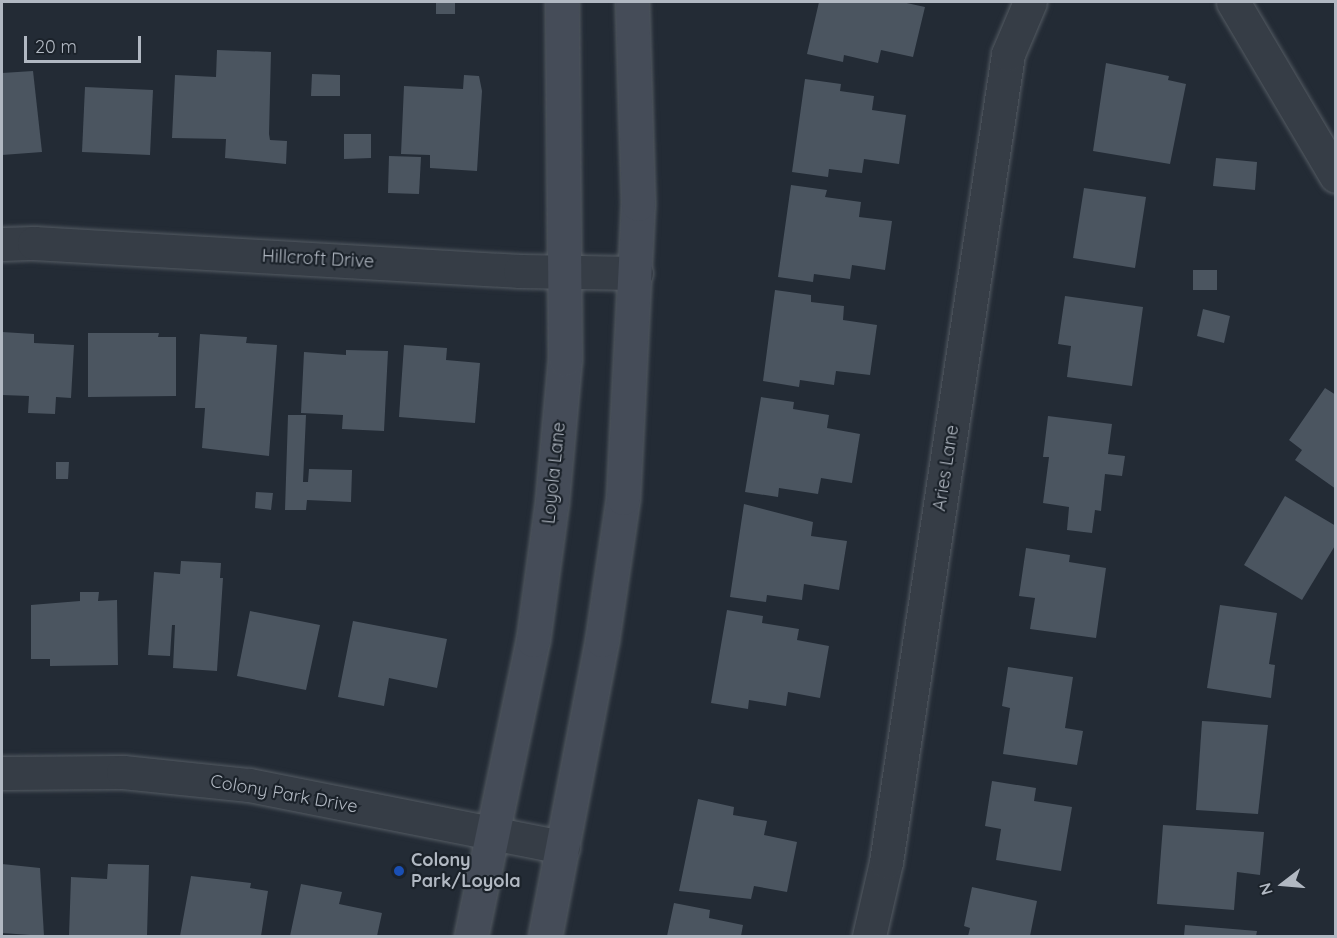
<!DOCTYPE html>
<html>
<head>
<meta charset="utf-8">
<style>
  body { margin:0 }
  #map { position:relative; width:1337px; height:938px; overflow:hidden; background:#232b35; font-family:Quicksand,sans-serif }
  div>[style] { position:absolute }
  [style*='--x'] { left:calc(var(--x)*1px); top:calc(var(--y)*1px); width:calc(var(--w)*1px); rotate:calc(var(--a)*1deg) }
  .building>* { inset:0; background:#4b5560 }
  .roads { filter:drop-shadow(0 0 2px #545b63) drop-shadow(0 0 2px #545b63) }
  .minor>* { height:33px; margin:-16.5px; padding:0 16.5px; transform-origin:16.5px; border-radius:16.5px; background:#363d46 }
  .secondary>* { height:33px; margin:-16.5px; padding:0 16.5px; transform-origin:16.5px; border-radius:16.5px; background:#454c58 }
  .dots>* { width:16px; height:16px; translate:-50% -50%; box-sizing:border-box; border:3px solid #1b222a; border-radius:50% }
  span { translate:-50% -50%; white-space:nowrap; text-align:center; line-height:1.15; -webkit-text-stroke:4.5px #1b222a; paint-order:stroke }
  .street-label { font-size:18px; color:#b1b8c2 }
  .poi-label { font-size:18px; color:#b1b8c2; font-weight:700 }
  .left { translate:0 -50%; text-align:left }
  .frame { position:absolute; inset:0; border:3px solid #b1b8c2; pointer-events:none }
  .north { position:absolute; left:1253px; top:854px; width:60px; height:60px; -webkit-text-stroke:4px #1b222a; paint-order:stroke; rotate:254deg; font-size:16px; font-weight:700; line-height:24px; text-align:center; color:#b1b8c2 }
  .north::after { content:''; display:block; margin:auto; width:21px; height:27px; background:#b1b8c2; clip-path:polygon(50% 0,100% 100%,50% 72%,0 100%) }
  .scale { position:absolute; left:24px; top:36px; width:117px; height:27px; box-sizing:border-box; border:3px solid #b1b8c2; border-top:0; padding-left:8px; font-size:18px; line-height:21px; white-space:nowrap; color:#b1b8c2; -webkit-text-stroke:4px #1b222a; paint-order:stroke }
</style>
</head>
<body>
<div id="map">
  <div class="building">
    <div style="clip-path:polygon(436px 2px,455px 2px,455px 14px,436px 14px)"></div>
    <div style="clip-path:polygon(819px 2px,902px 2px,925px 7px,913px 57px,881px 50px,878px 63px,844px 55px,843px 62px,807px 54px)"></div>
    <div style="clip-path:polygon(217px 50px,271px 52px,269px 134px,270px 140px,287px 141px,286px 164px,225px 158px,226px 139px,172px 138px,175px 75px,216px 77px)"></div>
    <div style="clip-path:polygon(1106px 63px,1169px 76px,1168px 80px,1186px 84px,1170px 164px,1093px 151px)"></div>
    <div style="clip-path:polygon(33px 71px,42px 152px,2px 155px,2px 73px)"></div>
    <div style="clip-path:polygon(312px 74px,340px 75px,340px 96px,311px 96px)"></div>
    <div style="clip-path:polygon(464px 75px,479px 76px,482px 91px,477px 171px,430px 168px,430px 155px,401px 154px,404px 86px,463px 89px)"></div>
    <div style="clip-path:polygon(805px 79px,841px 84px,840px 91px,874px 96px,872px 110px,906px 115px,899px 164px,864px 159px,862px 173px,829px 169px,828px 177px,792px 172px)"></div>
    <div style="clip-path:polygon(85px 87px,153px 90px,150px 155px,82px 152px)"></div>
    <div style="clip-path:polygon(344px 134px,371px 134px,371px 158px,344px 159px)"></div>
    <div style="clip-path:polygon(389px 156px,421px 157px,419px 194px,388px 193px)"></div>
    <div style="clip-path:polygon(1216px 158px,1257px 162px,1255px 190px,1213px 186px)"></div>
    <div style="clip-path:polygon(791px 185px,827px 190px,825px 197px,861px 202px,859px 217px,892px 221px,885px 270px,852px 265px,850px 279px,814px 274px,813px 282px,778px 277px)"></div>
    <div style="clip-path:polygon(1084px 188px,1146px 197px,1135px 268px,1073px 258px)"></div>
    <div style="clip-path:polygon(1193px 270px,1217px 270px,1217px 290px,1193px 290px)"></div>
    <div style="clip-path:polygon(775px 290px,811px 295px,811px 302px,844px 306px,843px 320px,877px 325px,870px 375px,836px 371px,834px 385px,800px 380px,799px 387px,763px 381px)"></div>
    <div style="clip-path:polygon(1065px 296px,1143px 307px,1132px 386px,1067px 377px,1071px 346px,1058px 344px)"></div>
    <div style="clip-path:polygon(1203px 309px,1230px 316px,1224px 343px,1197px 336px)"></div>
    <div style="clip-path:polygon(2px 332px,34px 334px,34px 343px,74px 345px,71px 398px,56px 397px,55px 414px,28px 413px,29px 396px,2px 395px)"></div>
    <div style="clip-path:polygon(88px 333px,159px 333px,158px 337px,176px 337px,176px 396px,88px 397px)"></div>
    <div style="clip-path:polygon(200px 334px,247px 337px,246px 343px,277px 345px,269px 456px,202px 448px,205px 408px,195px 408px)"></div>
    <div style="clip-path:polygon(404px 345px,447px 348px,446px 360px,480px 363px,475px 423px,399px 417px)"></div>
    <div style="clip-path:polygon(346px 350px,388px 351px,384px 431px,342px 429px,343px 415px,301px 413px,304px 352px,346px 355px)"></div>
    <div style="clip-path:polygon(1325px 388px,1336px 395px,1336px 489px,1295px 460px,1302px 450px,1289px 440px)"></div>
    <div style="clip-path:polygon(761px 397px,794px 402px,793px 409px,829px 415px,827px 428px,860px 434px,852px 483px,821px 478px,818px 494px,779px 488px,778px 497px,745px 492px)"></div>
    <div style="clip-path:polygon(288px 415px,306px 415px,303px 482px,308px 482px,309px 469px,352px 470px,351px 502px,307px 500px,306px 510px,285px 510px)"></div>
    <div style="clip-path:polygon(1048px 416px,1112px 424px,1108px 454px,1125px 456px,1122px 476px,1105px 474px,1101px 511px,1095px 510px,1092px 533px,1067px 530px,1069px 507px,1043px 503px,1049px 457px,1043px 457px)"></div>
    <div style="clip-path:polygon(56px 462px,69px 462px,68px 479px,56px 479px)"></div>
    <div style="clip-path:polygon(256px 492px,273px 493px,271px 510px,255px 508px)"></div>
    <div style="clip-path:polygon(1285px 496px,1336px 526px,1336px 544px,1302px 600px,1244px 565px)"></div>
    <div style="clip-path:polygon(744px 504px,813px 522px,811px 536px,847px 541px,839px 590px,804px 584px,802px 600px,767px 595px,766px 602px,730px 597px)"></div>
    <div style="clip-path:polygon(1026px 548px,1070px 555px,1069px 562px,1106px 568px,1096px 638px,1030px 629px,1035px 598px,1019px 596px)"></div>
    <div style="clip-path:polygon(181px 561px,221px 563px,220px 578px,223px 578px,217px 671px,173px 668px,175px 625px,172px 625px,170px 656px,148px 655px,154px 572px,180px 574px)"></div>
    <div style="clip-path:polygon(80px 592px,99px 592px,98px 601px,117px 600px,118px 665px,50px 666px,50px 659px,31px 659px,31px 605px,80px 601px)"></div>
    <div style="clip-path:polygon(1220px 605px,1277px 613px,1269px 664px,1275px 665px,1271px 698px,1207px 688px)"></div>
    <div style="clip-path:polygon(727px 610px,763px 616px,762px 623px,799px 629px,797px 640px,829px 646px,820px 698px,788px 692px,786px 706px,749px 700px,748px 709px,711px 703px)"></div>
    <div style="clip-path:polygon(250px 611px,320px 625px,306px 690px,237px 676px)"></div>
    <div style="clip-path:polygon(353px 621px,447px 639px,437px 688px,389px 678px,384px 706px,338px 697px)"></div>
    <div style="clip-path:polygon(1008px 667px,1073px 677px,1065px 728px,1083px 731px,1077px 765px,1003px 754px,1010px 708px,1002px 706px)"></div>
    <div style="clip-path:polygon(1202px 721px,1268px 725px,1258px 814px,1196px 810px)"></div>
    <div style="clip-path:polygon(992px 781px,1036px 788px,1034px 801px,1072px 807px,1061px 871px,996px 860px,1001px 829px,985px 826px)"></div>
    <div style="clip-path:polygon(698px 799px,734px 807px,733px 815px,767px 821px,764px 835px,797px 842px,787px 892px,754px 886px,751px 899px,679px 891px)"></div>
    <div style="clip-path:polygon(1163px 825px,1264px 832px,1260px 875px,1237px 872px,1234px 910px,1157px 904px)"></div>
    <div style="clip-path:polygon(2px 864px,40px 868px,44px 936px,2px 933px)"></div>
    <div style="clip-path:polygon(108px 864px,149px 865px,147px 936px,69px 936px,71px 877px,107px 879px)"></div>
    <div style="clip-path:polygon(191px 876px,251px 883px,250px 888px,268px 891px,261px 936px,180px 936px)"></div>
    <div style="clip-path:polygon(301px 884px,342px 892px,339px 904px,382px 913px,377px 936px,290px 936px)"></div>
    <div style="clip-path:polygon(972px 887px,1037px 901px,1030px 936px,968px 936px,970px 928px,964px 926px)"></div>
    <div style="clip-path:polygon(674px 903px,710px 910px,709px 918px,743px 925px,741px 936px,667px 936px)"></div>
    <div style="clip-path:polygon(1185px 925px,1257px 931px,1256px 936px,1184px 936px)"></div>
  </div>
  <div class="roads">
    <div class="minor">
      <div style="--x:1233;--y:2;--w:202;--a:59.4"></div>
      <div style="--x:2;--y:244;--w:32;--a:-2"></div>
      <div style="--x:34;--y:243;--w:487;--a:3.3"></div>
      <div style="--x:520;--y:271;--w:116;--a:1"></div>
      <div style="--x:2;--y:773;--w:121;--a:-0.5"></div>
      <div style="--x:123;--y:772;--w:127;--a:5.9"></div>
      <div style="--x:249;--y:785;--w:320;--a:11.2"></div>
      <div style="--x:869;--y:936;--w:76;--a:-77.1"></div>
      <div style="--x:886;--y:862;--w:817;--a:-81.41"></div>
      <div style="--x:1008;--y:54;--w:56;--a:-67.1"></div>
    </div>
    <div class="secondary">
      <div style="--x:471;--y:936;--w:302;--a:-78.2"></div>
      <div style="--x:533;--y:640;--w:140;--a:-82.2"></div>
      <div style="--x:552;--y:501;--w:143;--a:-84.8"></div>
      <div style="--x:565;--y:359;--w:357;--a:-90.5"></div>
      <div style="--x:545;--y:936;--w:301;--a:-79.1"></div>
      <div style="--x:602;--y:640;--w:144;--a:-81.6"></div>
      <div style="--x:623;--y:498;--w:294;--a:-87.1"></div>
      <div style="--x:638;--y:204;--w:202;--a:-91.7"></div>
    </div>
  </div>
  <div class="dots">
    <div style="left:399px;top:871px;background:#1a4fb4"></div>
  </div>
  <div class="street-label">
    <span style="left:318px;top:259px;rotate:3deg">Hillcroft Drive</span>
    <span style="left:946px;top:468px;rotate:-81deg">Aries Lane</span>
    <span style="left:554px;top:473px;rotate:-84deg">Loyola Lane</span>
    <span style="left:284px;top:794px;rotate:10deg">Colony Park Drive</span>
  </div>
  <div class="poi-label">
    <span class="left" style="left:411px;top:871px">Colony<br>Park/Loyola</span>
  </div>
  <div class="frame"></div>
  <div class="north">N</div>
  <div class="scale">20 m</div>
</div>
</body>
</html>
